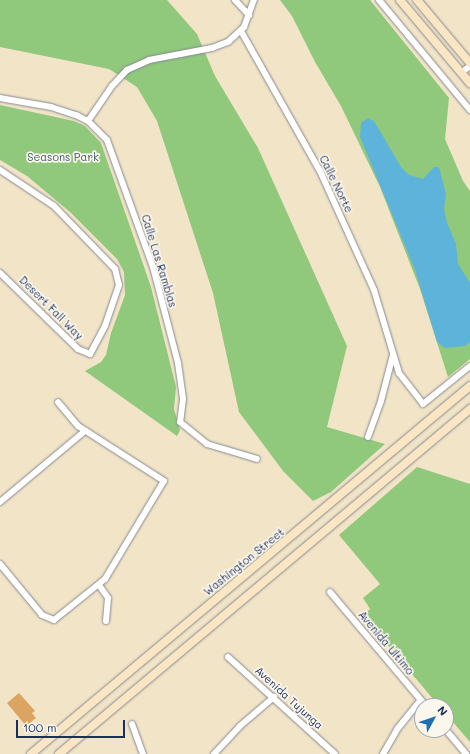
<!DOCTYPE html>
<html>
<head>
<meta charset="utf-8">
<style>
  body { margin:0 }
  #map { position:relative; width:470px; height:754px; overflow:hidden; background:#f2e4c7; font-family:Mali,sans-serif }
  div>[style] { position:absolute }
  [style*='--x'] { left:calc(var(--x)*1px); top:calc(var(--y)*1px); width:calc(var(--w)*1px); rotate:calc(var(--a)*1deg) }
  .green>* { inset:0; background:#90c87c }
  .water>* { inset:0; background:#5eb3da }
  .building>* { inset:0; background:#dba460 }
  .roads { filter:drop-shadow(0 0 1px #868a92) drop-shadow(0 0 1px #868a92) }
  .minor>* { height:6px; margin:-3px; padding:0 3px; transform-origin:3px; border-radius:3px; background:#fff }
  .secondary>* { height:8px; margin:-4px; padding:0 4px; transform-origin:4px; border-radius:4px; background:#fbe6c4 }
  span { translate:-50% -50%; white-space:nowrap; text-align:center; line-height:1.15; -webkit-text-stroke:3.5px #fbf7ec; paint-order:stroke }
  .park-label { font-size:11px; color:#3e5d67 }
  .street-label { font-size:11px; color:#1b2f5e }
  .north { position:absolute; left:414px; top:698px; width:40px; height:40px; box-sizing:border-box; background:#fbf7ec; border:1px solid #a1a7b3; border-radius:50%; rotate:50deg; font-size:11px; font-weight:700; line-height:16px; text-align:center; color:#1b2f5e }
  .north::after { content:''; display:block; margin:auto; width:14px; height:18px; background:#1f6fb2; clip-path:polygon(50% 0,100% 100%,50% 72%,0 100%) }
  .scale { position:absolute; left:16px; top:720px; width:109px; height:18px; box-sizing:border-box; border:2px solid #1b2f5e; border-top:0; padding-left:5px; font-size:12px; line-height:14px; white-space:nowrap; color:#1b2f5e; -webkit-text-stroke:3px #fbf7ec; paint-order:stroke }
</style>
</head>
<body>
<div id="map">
  <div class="green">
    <div style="clip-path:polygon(0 0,167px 0,197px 34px,215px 76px,258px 148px,347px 346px,327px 427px,385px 444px,331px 492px,313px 501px,283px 471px,239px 412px,213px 293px,157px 121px,137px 87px,109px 69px,0 47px)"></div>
    <div style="clip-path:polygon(280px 0,370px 0,449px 98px,445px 139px,463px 181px,470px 191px,470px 359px,448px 377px,420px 289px,380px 187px,341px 106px,315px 62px,292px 16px)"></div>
    <div style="clip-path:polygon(0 105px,74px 121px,85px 126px,101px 143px,151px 287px,176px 387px,174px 409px,180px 430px,177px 436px,85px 371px,101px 362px,106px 355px,111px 333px,125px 295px,124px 272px,117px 259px,70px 212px,27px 176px,0 160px)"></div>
    <div style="clip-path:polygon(417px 467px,470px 484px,470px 742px,446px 714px,446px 706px,439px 706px,363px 616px,370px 609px,363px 598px,380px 584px,339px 535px)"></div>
  </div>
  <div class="water">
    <div style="clip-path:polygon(368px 118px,374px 121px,401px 167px,409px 175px,423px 179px,434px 167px,439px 167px,446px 194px,444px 209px,447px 223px,456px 244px,458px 264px,470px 283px,470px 342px,465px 346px,445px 348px,437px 342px,415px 270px,360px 137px,361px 123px)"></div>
  </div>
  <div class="building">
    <div style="clip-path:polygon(19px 693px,35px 711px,32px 713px,36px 718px,26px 726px,7px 703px)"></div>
  </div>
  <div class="roads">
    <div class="minor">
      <div style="--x:235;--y:0;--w:21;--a:47"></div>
      <div style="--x:379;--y:0;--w:143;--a:50.4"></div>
      <div style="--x:241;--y:31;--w:161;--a:60.6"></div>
      <div style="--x:320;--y:171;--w:131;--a:65.6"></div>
      <div style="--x:374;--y:290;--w:87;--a:73.2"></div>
      <div style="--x:399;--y:373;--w:39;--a:52"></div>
      <div style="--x:423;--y:404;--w:60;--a:-39"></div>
      <div style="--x:461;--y:73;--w:11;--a:-38"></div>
      <div style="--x:0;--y:98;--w:52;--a:10"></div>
      <div style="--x:51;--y:107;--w:26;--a:18"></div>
      <div style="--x:76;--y:115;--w:13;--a:27"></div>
      <div style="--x:88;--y:121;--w:27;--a:45"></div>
      <div style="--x:107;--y:140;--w:135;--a:70.1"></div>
      <div style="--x:153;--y:267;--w:99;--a:75.4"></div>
      <div style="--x:178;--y:363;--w:36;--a:82"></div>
      <div style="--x:183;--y:399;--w:23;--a:97"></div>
      <div style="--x:180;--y:422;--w:35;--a:39"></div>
      <div style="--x:207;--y:444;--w:52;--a:16.7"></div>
      <div style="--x:88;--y:121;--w:42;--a:-55.6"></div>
      <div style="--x:112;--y:86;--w:22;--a:-47"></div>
      <div style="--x:127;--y:70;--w:24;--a:-24"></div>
      <div style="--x:149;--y:60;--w:64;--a:-10.8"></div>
      <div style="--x:212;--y:48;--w:17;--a:-21"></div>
      <div style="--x:228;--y:42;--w:22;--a:-43"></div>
      <div style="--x:244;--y:27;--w:29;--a:-70"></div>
      <div style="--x:0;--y:170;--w:65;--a:33.7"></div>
      <div style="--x:54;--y:206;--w:88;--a:45.9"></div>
      <div style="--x:115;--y:269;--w:16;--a:76"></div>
      <div style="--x:119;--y:285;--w:43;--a:108.9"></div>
      <div style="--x:105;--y:326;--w:32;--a:118"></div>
      <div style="--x:90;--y:354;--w:13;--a:-157"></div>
      <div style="--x:78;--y:349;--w:109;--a:-135.7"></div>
      <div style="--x:368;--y:437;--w:38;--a:-70"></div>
      <div style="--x:381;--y:401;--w:48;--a:-75.4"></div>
      <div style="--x:0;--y:502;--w:111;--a:-39.9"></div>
      <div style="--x:0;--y:564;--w:66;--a:50.5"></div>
      <div style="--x:42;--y:615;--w:13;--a:23"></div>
      <div style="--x:54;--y:620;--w:65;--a:-38.8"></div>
      <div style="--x:105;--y:579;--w:114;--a:-59"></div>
      <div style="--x:164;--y:481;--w:102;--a:-147.4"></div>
      <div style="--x:78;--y:426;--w:31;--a:-130"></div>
      <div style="--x:99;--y:585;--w:16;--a:55"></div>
      <div style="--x:108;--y:598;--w:23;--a:95"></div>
      <div style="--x:330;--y:592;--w:149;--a:49.9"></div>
      <div style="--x:228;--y:657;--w:144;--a:42.2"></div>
      <div style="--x:132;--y:724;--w:32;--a:70"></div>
      <div style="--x:446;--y:730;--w:31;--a:50"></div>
      <div style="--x:214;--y:754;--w:38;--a:-47"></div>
      <div style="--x:240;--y:726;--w:45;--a:-40.5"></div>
      <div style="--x:383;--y:754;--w:30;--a:-60"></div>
      <div style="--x:398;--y:728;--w:36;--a:-51"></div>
    </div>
    <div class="secondary">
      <div style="--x:400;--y:0;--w:109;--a:49.9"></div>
      <div style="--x:417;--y:0;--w:82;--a:49.9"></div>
      <div style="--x:31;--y:754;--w:573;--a:-39.97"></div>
      <div style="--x:59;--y:754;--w:537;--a:-40.01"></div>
    </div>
  </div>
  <div class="park-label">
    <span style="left:63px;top:157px">Seasons Park</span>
  </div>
  <div class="street-label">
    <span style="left:336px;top:184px;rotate:64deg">Calle Norte</span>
    <span style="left:159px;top:261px;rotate:73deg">Calle Las Ramblas</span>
    <span style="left:51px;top:308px;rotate:45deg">Desert Fall Way</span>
    <span style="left:244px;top:562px;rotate:-39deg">Washington Street</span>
    <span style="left:386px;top:643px;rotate:50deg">Avenida Ultimo</span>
    <span style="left:289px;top:698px;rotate:42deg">Avenida Tujunga</span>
  </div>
  <div class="north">N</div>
  <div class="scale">100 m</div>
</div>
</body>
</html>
